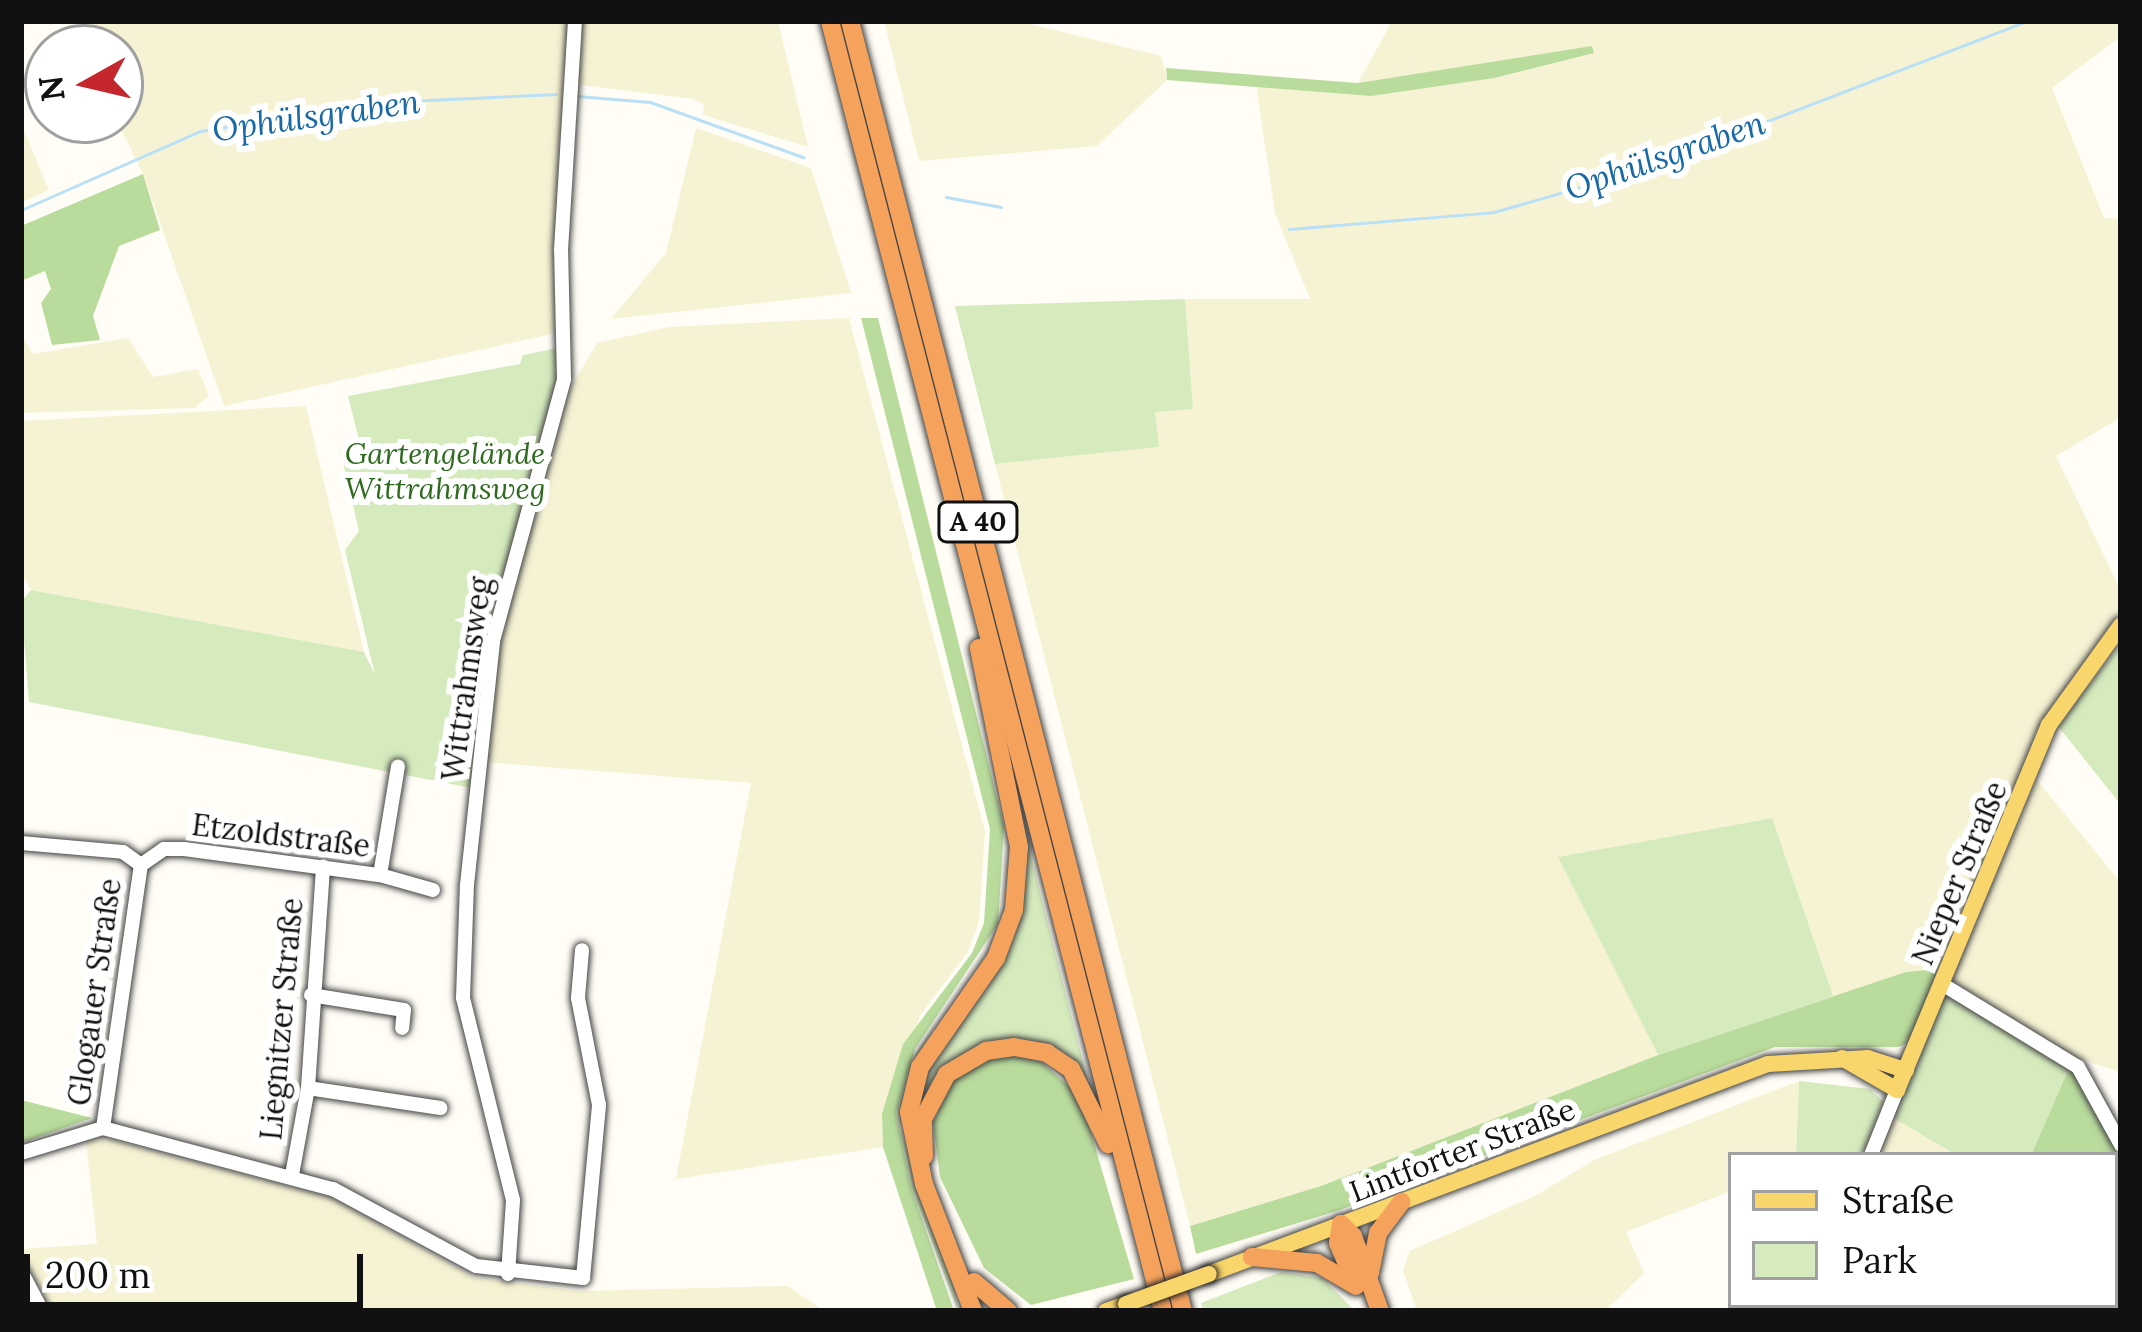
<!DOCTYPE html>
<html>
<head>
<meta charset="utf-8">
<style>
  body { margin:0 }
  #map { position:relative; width:2142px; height:1332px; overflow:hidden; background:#fffdf5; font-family:Lora,serif }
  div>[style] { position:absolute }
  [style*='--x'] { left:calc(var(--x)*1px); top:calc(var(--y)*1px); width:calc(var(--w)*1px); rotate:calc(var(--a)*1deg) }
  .farmland>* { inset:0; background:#f6f3d4 }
  .green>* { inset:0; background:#d5ebbd }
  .forest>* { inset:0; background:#b9dc9c }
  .stream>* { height:3px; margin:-1.5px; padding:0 1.5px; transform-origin:1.5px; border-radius:1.5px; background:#b9e0f7 }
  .roads { filter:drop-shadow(0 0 3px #444) drop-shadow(0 0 3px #444) }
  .minor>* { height:14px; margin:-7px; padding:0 7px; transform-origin:7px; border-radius:7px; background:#fff }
  .major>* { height:16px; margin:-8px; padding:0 8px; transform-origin:8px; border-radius:8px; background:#f9d66b }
  .highway>* { height:18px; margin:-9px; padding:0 9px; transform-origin:9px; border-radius:9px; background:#f5a25d }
  .bridges { filter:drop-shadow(0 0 3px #222) drop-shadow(0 0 3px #222) }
  .major-bridge>* { height:16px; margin:-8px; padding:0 8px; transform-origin:8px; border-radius:8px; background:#f9d66b }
  span { translate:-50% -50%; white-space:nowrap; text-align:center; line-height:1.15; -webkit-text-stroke:12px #fff; paint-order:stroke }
  .shield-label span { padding:3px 9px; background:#fff; border:3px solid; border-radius:9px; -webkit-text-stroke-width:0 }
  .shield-label { font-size:27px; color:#111; font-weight:700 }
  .park-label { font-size:30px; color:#2f6b1f; font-style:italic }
  .street-label { font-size:30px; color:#111 }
  .water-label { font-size:33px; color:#1768a6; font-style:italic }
  .frame { position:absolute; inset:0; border:24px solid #111; pointer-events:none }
  .legend { position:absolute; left:1728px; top:1152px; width:390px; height:156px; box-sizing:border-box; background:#fff; border:3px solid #a0a0a0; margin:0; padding:15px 21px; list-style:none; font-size:36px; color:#111 }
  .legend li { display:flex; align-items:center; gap:24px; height:60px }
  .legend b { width:60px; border:3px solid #a0a0a0 }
  .north { position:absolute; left:24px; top:24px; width:120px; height:120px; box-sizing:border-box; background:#fff; border:3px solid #a0a0a0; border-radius:50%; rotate:262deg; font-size:33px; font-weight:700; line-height:48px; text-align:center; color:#111 }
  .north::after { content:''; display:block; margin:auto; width:42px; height:54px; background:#c4262e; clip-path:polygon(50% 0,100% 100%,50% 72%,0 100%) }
  .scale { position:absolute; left:24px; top:1254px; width:339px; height:54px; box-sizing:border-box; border:6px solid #111; border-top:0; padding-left:15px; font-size:36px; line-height:42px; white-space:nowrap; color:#111; -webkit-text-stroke:9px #fff; paint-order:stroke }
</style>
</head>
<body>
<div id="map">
  <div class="farmland">
    <div style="clip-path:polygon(92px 21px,568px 21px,557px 333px,224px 406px,143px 174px,117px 121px,125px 116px,120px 48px,102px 48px)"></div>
    <div style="clip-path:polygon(578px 21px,778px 21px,808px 147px,703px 115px,704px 104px,693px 99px,573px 84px)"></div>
    <div style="clip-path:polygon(884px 21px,1018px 21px,1161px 56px,1167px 80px,1097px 146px,919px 161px)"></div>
    <div style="clip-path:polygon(1392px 21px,2121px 21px,2121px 36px,2052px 88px,2104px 218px,2121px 219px,2121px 417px,2056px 456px,2121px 591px,2121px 612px,2035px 732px,2023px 781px,1938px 969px,1833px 996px,1771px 818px,1559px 857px,1658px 1055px,1321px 1186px,1190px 1226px,995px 464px,1158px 447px,1155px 411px,1193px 408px,1185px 299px,1310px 299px,1275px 213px,1256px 85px,1371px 96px,1594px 52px,1592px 47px,1358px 83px)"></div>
    <div style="clip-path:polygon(21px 123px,49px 190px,21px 203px)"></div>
    <div style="clip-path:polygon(696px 128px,811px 168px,851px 293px,611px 319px,666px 253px)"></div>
    <div style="clip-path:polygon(849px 318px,985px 832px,979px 922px,968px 952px,921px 1014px,882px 1114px,883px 1147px,676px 1179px,751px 783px,484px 762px,497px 642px,571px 387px,597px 343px,669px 327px)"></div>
    <div style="clip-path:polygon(21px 334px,33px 354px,128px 338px,153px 377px,198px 369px,209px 395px,195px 408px,21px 413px)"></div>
    <div style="clip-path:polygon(306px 406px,364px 652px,31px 590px,21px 572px,21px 421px)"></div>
    <div style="clip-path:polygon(2037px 780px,2121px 883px,2121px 1072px,2076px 1058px,1951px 980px)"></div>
    <div style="clip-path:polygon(1799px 1081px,1796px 1155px,1731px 1155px,1731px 1191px,1626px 1232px,1644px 1273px,1605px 1311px,1417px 1311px,1403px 1270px,1410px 1251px,1537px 1195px,1594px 1160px)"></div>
    <div style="clip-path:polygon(1892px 1117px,1956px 1155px,1874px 1155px)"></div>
    <div style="clip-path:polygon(111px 1140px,333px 1198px,473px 1277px,578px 1291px,788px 1286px,824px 1311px,51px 1311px,21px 1249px,97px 1244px,86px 1141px)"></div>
    <div style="clip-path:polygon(1843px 1305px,2082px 1305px,2083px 1306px,1852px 1311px)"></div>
  </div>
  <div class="green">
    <div style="clip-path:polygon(1185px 299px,1193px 409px,1155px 412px,1159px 447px,995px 464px,955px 306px)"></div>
    <div style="clip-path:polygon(557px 348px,556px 403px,496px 602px,472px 788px,29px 702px,21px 602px,31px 590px,364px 652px,375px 675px,345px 550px,359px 531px,340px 450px,360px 444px,348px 396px,520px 364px,523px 355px)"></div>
    <div style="clip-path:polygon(2121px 644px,2121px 805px,2058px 726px)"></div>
    <div style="clip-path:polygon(1772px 818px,1833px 996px,1658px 1055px,1558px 857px)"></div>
    <div style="clip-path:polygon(1027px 841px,1089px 1085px,1073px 1065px,983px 1043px,944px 1070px,914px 1135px,924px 1069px,987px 981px)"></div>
    <div style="clip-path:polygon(1945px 994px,2070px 1066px,2031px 1155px,1956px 1155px,1892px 1117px)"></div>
    <div style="clip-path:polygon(937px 1020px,907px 1076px,900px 1128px,953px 1280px,958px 1311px,911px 1187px,896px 1113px,901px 1080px)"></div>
    <div style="clip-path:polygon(1799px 1081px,1870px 1089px,1884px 1102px,1863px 1155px,1796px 1155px)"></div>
    <div style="clip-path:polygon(1281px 1272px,1322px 1278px,1355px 1311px,1203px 1311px,1201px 1303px)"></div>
  </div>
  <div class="forest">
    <div style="clip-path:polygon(1592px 46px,1594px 53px,1494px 78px,1371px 96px,1167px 80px,1166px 68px,1358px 83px)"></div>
    <div style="clip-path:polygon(143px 174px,160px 230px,119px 246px,93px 316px,100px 340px,52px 345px,41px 303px,51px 289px,45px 271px,21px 281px,21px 226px)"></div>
    <div style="clip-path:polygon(861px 318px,878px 318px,1004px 826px,998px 924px,915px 1049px,896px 1113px,911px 1187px,954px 1311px,937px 1311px,883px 1147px,882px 1114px,903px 1044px,972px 953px,984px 923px,990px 829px)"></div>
    <div style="clip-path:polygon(1938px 969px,1910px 1041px,1899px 1047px,1775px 1047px,1340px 1210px,1196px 1254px,1190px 1226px,1321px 1186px,1658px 1055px,1906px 972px)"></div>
    <div style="clip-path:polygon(1013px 1054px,1040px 1061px,1080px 1096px,1134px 1279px,1031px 1305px,984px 1268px,940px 1177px,933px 1122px,953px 1080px,989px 1057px)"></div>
    <div style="clip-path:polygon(2070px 1066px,2121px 1159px,2121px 1311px,2077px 1310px,2115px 1305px,2115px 1155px,2031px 1155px)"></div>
    <div style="clip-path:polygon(21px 1100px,92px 1118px,21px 1143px)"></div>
  </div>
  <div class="stream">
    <div style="--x:577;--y:96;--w:73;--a:4.7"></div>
    <div style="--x:650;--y:102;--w:163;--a:19.8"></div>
    <div style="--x:946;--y:197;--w:56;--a:10.3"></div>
    <div style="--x:21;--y:210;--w:196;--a:-23.8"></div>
    <div style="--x:200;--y:131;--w:188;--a:-8.9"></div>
    <div style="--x:386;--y:102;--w:170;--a:-2.7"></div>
    <div style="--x:1289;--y:229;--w:206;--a:-4.7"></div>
    <div style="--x:1494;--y:212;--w:155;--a:-16.1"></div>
    <div style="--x:1643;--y:169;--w:411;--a:-21.1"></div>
  </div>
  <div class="roads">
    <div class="minor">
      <div style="--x:21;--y:843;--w:102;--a:5"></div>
      <div style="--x:123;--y:852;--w:22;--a:36"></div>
      <div style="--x:141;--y:865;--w:28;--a:-35"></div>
      <div style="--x:164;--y:849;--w:20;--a:0"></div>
      <div style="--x:184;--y:849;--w:198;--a:7.6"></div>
      <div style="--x:380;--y:875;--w:55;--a:15.8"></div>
      <div style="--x:380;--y:875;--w:110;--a:-80.6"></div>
      <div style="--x:1942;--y:984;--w:159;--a:31.4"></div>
      <div style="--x:2078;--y:1067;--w:89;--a:61.1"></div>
      <div style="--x:311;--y:995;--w:94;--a:9.2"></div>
      <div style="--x:404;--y:1010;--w:18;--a:96"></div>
      <div style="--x:308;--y:1088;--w:134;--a:8.6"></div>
      <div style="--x:103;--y:1128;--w:266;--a:-81.8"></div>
      <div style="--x:21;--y:1153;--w:86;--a:-17"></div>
      <div style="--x:103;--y:1128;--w:238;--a:14.9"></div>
      <div style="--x:333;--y:1189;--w:162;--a:28.3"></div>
      <div style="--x:476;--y:1266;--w:108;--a:6.4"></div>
      <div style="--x:583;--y:1278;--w:174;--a:-84.7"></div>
      <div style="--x:599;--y:1105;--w:109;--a:-101.1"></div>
      <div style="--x:578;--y:998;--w:48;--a:-85.2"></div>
      <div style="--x:1871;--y:1155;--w:70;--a:-68.2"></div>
      <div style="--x:292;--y:1175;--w:88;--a:-79.6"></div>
      <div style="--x:308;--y:1088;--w:222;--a:-86.1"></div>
      <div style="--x:21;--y:1271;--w:45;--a:62.3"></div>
      <div style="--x:508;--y:1274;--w:74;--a:-86.1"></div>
      <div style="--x:513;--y:1200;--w:208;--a:-103.9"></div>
      <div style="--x:463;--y:998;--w:113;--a:-88"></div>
      <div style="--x:467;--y:885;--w:245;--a:-83.9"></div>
      <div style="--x:493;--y:641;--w:271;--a:-74.8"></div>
      <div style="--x:564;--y:379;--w:129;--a:-91.3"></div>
      <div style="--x:561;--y:250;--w:229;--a:-86.5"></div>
      <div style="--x:1804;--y:1311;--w:7;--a:-63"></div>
    </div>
    <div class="major">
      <div style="--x:1842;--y:1058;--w:64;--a:30.2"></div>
      <div style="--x:1897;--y:1090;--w:395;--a:-67.4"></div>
      <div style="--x:2049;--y:725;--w:123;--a:-54.2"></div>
      <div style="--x:1209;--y:1274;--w:597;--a:-20.59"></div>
      <div style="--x:1768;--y:1064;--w:100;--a:-3.4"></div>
      <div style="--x:1868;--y:1058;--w:40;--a:18"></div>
      <div style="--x:1106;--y:1311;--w:21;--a:-19"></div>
    </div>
    <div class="highway">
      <div style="--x:830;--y:21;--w:1332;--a:75.53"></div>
      <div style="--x:850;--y:21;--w:1332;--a:75.53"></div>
      <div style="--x:924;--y:1156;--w:37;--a:-92"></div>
      <div style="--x:923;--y:1119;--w:51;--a:-61.9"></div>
      <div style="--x:947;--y:1074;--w:45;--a:-30.5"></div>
      <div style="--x:986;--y:1051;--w:28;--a:-8"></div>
      <div style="--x:1014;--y:1047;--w:34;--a:10"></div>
      <div style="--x:1047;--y:1053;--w:29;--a:34"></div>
      <div style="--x:1071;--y:1069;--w:84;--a:63.7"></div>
      <div style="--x:1341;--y:1224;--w:17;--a:45"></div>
      <div style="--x:1353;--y:1236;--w:80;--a:70.2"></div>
      <div style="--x:1341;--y:1224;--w:19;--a:99"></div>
      <div style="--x:1338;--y:1243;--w:46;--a:66.8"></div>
      <div style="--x:1252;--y:1257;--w:65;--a:5.3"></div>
      <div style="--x:1317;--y:1263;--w:45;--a:30.5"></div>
      <div style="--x:1370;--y:1273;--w:41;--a:-78.7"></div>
      <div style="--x:1378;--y:1233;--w:39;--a:-53"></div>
      <div style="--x:974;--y:1282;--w:45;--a:40.5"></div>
      <div style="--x:973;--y:1311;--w:136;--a:-111.1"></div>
      <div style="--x:924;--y:1184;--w:74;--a:-101.8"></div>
      <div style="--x:909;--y:1112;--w:46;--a:-76.3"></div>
      <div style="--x:920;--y:1067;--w:133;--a:-55.1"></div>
      <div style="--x:996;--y:958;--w:51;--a:-69.4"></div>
      <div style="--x:1014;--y:910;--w:63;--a:-85.5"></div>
      <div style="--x:1019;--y:847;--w:203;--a:-101.4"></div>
    </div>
  </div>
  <div class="bridges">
    <div class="major-bridge">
      <div style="--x:1126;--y:1304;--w:88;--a:-19.9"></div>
    </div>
  </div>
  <div class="shield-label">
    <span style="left:978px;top:522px">A 40</span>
  </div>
  <div class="park-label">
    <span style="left:445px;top:470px">Gartengelände<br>Wittrahmsweg</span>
  </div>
  <div class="street-label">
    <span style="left:466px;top:679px;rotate:-82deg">Wittrahmsweg</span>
    <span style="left:281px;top:835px;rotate:7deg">Etzoldstraße</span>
    <span style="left:1959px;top:873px;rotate:-67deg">Nieper Straße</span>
    <span style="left:94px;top:992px;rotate:-82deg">Glogauer Straße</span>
    <span style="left:281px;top:1019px;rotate:-85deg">Liegnitzer Straße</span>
    <span style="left:1462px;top:1150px;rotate:-21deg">Lintforter Straße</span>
  </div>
  <div class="water-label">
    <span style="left:316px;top:116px;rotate:-8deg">Ophülsgraben</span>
    <span style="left:1665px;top:156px;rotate:-19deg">Ophülsgraben</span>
  </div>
  <div class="frame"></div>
  <ul class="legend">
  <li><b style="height:15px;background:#f9d66b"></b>Straße</li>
  <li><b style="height:33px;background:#d5ebbd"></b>Park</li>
  </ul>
  <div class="north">N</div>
  <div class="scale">200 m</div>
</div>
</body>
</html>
